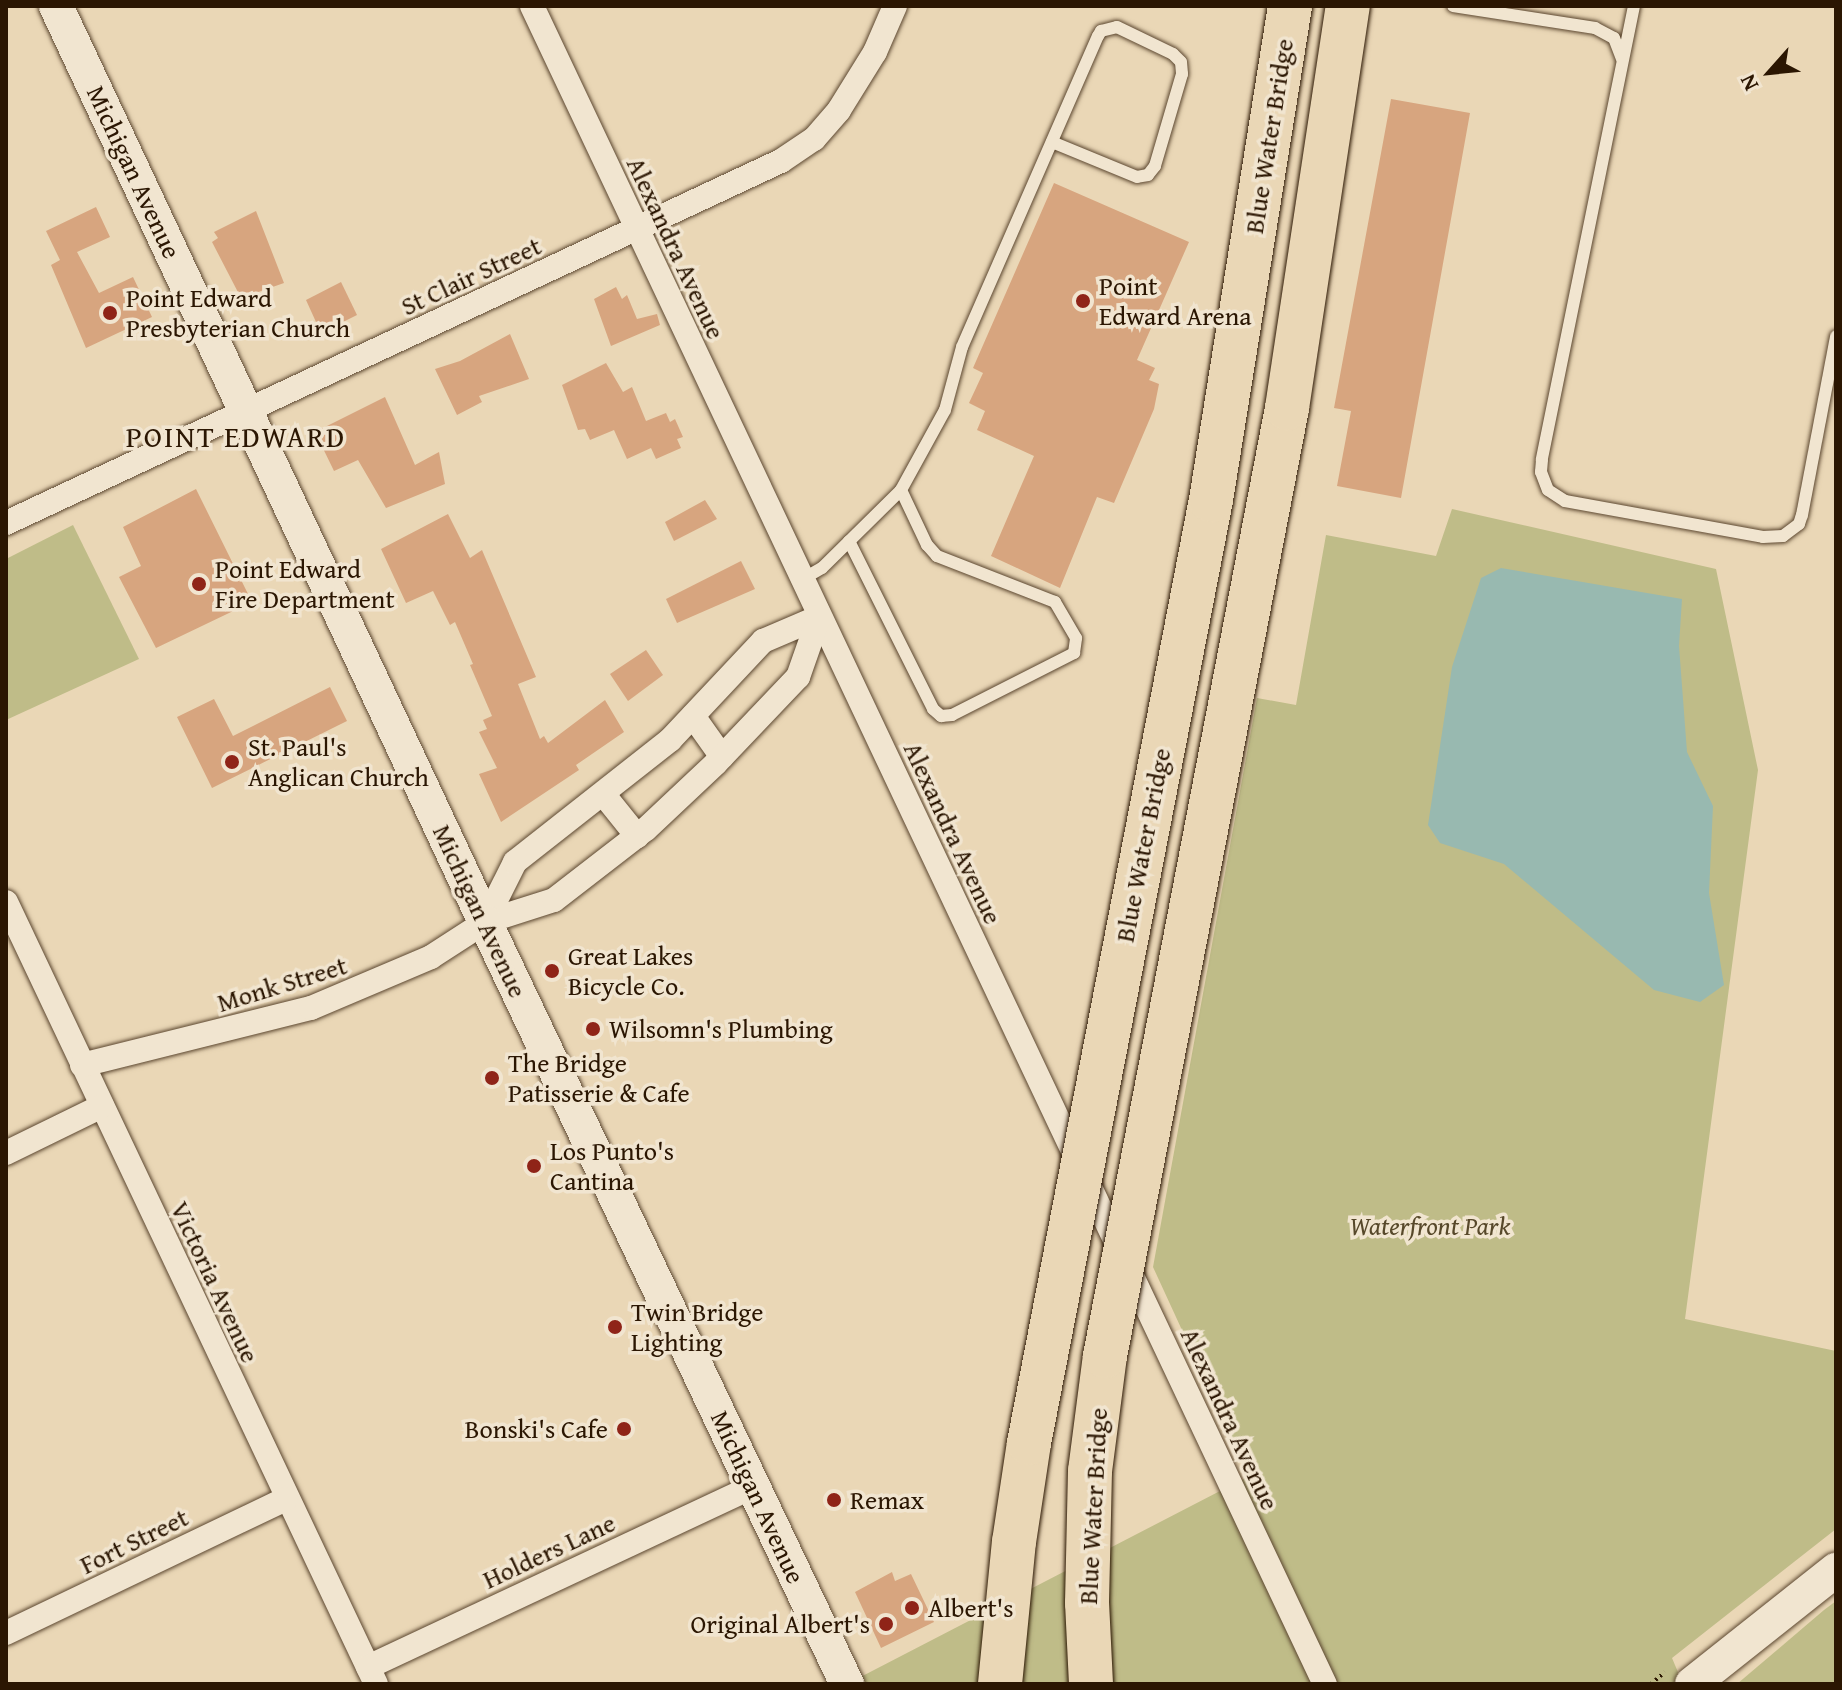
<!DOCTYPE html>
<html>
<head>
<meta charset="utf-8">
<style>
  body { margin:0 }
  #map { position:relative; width:1842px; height:1690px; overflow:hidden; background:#ead7b6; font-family:"Gentium Book Plus",serif }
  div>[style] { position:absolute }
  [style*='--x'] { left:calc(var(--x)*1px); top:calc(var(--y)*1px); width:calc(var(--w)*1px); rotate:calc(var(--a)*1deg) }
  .green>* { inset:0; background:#bfbc88 }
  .water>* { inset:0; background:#98b9b0 }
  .building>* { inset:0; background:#d7a57f }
  .path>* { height:4px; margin-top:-2px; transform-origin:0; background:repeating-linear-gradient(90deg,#2b1602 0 2px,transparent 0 6px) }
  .roads { filter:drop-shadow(0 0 2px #5b462f) drop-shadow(0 0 2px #5b462f) }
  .lane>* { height:12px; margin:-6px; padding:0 6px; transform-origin:6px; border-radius:6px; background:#f1e5d0 }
  .street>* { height:24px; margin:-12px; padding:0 12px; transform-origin:12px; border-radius:12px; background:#f1e5d0 }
  .secondary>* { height:34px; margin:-17px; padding:0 17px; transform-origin:17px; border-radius:17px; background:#f1e5d0 }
  .bridges { filter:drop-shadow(0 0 2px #2b1602) drop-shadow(0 0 2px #2b1602) }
  .highway-bridge>* { height:44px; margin:-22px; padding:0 22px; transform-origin:22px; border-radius:22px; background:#ead7b6 }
  .dots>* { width:22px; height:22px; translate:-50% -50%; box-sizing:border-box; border:4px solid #f1e5d0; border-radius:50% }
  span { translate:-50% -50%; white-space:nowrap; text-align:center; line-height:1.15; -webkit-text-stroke:7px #f1e5d0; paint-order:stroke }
  .street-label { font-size:26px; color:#2b1602 }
  .poi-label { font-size:26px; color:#2b1602 }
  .left { translate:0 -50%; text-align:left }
  .right { translate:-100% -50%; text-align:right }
  .park-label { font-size:26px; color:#57482a; font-style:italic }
  .quarter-label { font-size:30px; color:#2b1602; letter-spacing:2px }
  .frame { position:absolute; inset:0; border:8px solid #2b1602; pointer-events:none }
  .north { position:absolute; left:1730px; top:32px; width:80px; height:80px; -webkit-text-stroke:6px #f1e5d0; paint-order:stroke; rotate:243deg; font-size:22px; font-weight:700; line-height:32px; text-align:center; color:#2b1602 }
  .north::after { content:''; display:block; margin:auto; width:28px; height:36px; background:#2b1602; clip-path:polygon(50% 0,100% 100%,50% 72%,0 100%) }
</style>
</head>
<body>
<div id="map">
  <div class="green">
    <div style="clip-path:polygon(1452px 509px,1716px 569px,1758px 770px,1685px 1319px,1836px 1351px,1836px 1529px,1672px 1658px,1683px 1684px,847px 1684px,1249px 1476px,1153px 1267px,1257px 698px,1296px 705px,1326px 535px,1436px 556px)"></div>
    <div style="clip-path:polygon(73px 525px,139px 659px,6px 720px,6px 559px)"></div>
    <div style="clip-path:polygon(1836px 1601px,1836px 1684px,1737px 1684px,1824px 1610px)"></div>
  </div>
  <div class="water">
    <div style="clip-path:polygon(1501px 568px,1682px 599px,1679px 646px,1687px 752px,1713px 806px,1709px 893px,1724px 985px,1700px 1002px,1654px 990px,1504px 864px,1440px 843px,1428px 825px,1452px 667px,1481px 578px)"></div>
  </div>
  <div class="building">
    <div style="clip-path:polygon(1391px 99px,1470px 113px,1401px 498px,1337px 486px,1351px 411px,1334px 408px)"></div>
    <div style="clip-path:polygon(1054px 183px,1189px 242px,1137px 360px,1155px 368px,1149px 380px,1159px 384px,1154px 409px,1114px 503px,1097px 497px,1060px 588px,991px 556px,1034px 456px,977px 430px,985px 411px,969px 403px,983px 373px,973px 368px)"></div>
    <div style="clip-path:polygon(96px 207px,110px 237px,77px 252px,99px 293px,133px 277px,152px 317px,86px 348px,51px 265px,60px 260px,46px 231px)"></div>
    <div style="clip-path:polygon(256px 211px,284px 283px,241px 298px,212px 242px,218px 238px,214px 232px)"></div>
    <div style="clip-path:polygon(341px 282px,357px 315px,321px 333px,306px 300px)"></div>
    <div style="clip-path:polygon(616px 287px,622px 299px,627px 295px,637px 319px,657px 314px,660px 325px,611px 346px,594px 299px)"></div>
    <div style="clip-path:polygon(510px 334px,529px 379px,479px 396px,482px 402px,457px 415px,435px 369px,460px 361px)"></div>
    <div style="clip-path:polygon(606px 363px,623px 392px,632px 387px,646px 421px,666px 413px,670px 422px,675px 419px,683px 437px,677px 439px,681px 448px,656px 459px,651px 448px,627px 459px,614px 430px,590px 440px,585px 429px,578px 430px,562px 385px)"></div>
    <div style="clip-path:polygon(385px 397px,415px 465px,439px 452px,445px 484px,386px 508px,358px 460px,334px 471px,315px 432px)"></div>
    <div style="clip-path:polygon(196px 489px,252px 602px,156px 648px,119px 577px,141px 566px,123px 527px)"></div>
    <div style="clip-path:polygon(705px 500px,717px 519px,674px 541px,665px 522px)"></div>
    <div style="clip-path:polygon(448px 514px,470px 558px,482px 550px,536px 677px,518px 684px,540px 739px,544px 736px,548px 743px,605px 700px,624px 732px,576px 765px,579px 770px,501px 822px,479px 774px,497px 768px,479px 732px,487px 729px,483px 720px,492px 716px,470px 665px,473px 664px,455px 622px,450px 625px,433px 591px,406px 603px,381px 549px)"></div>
    <div style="clip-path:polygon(741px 561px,755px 589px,677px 623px,666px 599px)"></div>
    <div style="clip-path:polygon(646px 650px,663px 675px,628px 701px,610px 674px)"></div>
    <div style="clip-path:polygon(330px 687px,347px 721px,212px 788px,177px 717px,214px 699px,233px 736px)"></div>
    <div style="clip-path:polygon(892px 1572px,895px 1581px,911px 1574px,934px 1622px,881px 1648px,855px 1592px)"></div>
  </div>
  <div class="path">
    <div style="--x:1651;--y:1684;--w:18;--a:-41"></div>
  </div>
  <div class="roads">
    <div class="lane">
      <div style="--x:1453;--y:6;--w:144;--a:8.8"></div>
      <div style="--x:1595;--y:28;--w:21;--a:28"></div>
      <div style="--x:1614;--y:38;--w:22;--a:69"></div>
      <div style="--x:1634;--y:6;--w:463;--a:101.5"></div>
      <div style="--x:1542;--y:460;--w:12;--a:95"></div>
      <div style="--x:1541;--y:472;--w:19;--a:69"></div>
      <div style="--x:1548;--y:490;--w:20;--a:33"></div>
      <div style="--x:1565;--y:501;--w:201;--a:10.3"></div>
      <div style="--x:1763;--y:537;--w:20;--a:-3"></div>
      <div style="--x:1783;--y:536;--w:20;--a:-37"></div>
      <div style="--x:1799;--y:524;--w:9;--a:-72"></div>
      <div style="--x:1802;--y:515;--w:182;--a:-79.2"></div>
      <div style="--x:849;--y:541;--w:188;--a:63.4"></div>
      <div style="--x:933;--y:709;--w:11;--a:41"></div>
      <div style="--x:941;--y:716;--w:11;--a:-5"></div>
      <div style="--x:952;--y:715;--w:137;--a:-26.9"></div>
      <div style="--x:1074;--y:653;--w:15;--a:-82"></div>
      <div style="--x:1076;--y:638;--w:42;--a:-120.3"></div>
      <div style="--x:1055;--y:602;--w:127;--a:-158.7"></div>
      <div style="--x:937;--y:556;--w:15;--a:-132"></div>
      <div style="--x:927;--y:545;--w:61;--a:-115.3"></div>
      <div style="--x:801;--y:580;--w:24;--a:-30"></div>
      <div style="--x:822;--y:568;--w:111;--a:-44.6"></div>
      <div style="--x:901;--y:490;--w:91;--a:-61.2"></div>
      <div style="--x:945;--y:410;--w:65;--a:-74.9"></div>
      <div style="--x:962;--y:347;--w:339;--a:-66.4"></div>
      <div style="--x:1098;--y:36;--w:6;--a:-59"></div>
      <div style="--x:1101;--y:31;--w:16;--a:-14"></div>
      <div style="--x:1117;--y:27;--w:62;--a:25.7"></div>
      <div style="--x:1173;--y:54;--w:11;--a:45"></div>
      <div style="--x:1181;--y:62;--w:12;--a:85"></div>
      <div style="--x:1182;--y:74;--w:96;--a:106.4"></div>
      <div style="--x:1155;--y:166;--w:11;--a:128"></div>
      <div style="--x:1148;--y:175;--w:11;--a:170"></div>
      <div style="--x:1137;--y:177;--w:92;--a:-157.6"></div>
    </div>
    <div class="street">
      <div style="--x:532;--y:6;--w:1856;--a:64.71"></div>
      <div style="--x:6;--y:523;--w:855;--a:-25.04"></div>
      <div style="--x:781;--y:161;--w:40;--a:-34"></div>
      <div style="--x:814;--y:139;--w:38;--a:-49"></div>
      <div style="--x:839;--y:110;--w:68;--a:-58.2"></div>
      <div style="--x:875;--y:52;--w:50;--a:-66.5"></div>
      <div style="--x:693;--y:716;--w:50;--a:54.7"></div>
      <div style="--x:604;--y:795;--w:53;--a:51.2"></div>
      <div style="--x:6;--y:902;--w:865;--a:64.68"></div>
      <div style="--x:485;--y:922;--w:67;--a:-63.4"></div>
      <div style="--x:515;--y:862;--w:197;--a:-38.2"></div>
      <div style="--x:670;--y:740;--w:136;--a:-46.8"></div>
      <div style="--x:763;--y:641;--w:61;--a:-23.2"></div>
      <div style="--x:82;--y:1065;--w:236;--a:-14"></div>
      <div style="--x:311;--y:1008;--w:130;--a:-23"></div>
      <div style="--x:431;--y:957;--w:64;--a:-32.9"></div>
      <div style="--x:485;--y:922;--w:72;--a:-17.7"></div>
      <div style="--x:554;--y:900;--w:116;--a:-37.7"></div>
      <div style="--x:646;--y:829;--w:96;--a:-43.3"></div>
      <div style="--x:716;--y:763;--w:119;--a:-46.4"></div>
      <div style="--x:798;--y:677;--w:64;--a:-70.7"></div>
      <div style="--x:6;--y:1153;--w:107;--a:-26.1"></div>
      <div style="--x:6;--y:1633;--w:310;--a:-25.6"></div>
      <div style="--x:368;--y:1667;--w:425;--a:-25.1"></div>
    </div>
    <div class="secondary">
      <div style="--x:56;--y:6;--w:1011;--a:64.9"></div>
      <div style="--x:485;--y:922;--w:844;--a:64.59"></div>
      <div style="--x:1692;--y:1684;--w:184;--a:-38.4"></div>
    </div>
  </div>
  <div class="bridges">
    <div class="highway-bridge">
      <div style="--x:1000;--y:1684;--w:143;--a:-84.4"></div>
      <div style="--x:1014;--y:1542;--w:100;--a:-81.4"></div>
      <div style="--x:1029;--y:1443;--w:960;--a:-79.08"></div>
      <div style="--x:1211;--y:500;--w:500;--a:-80.91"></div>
      <div style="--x:1091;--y:1684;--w:81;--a:-92.8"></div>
      <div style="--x:1087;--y:1603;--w:132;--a:-88.7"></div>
      <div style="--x:1090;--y:1471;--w:116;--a:-82.6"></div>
      <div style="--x:1105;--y:1356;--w:965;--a:-79.13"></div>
      <div style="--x:1287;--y:408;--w:407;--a:-81.4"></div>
    </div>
  </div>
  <div class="dots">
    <div style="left:1083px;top:301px;background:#8f2418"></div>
    <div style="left:110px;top:313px;background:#8f2418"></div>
    <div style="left:199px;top:584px;background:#8f2418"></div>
    <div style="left:232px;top:762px;background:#8f2418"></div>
    <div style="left:552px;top:971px;background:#8f2418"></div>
    <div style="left:593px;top:1029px;background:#8f2418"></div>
    <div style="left:492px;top:1078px;background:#8f2418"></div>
    <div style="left:534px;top:1166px;background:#8f2418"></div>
    <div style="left:615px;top:1327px;background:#8f2418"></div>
    <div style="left:624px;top:1429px;background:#8f2418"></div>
    <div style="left:834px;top:1500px;background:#8f2418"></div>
    <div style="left:912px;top:1608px;background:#8f2418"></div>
    <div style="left:886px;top:1624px;background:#8f2418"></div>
  </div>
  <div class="street-label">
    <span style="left:1269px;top:136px;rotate:-81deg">Blue Water Bridge</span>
    <span style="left:134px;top:172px;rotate:65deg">Michigan Avenue</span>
    <span style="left:676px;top:248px;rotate:65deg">Alexandra Avenue</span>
    <span style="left:471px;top:276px;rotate:-25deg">St Clair Street</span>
    <span style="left:953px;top:833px;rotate:65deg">Alexandra Avenue</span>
    <span style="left:1143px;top:845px;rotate:-79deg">Blue Water Bridge</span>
    <span style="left:480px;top:911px;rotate:65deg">Michigan Avenue</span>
    <span style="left:282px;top:984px;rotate:-17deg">Monk Street</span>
    <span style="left:215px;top:1282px;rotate:65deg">Victoria Avenue</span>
    <span style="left:1230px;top:1419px;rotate:65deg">Alexandra Avenue</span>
    <span style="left:758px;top:1497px;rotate:65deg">Michigan Avenue</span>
    <span style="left:1093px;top:1506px;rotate:-87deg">Blue Water Bridge</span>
    <span style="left:134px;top:1541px;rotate:-26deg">Fort Street</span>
    <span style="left:549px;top:1551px;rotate:-25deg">Holders Lane</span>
  </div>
  <div class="poi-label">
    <span class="left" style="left:1099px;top:301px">Point<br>Edward Arena</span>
    <span class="left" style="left:126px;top:313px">Point Edward<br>Presbyterian Church</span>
    <span class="left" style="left:215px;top:584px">Point Edward<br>Fire Department</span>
    <span class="left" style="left:248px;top:762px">St. Paul's<br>Anglican Church</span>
    <span class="left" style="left:568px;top:971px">Great Lakes<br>Bicycle Co.</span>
    <span class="left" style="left:609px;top:1029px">Wilsomn's Plumbing</span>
    <span class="left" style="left:508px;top:1078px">The Bridge<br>Patisserie &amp; Cafe</span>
    <span class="left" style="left:550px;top:1166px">Los Punto's<br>Cantina</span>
    <span class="left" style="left:631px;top:1327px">Twin Bridge<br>Lighting</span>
    <span class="right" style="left:608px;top:1429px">Bonski's Cafe</span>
    <span class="left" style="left:850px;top:1500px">Remax</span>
    <span class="left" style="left:928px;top:1608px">Albert's</span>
    <span class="right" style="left:870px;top:1624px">Original Albert's</span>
  </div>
  <div class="park-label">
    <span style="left:1430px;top:1226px">Waterfront Park</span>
  </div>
  <div class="quarter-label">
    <span style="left:236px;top:436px">POINT EDWARD</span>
  </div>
  <div class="frame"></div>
  <div class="north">N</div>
</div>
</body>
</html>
